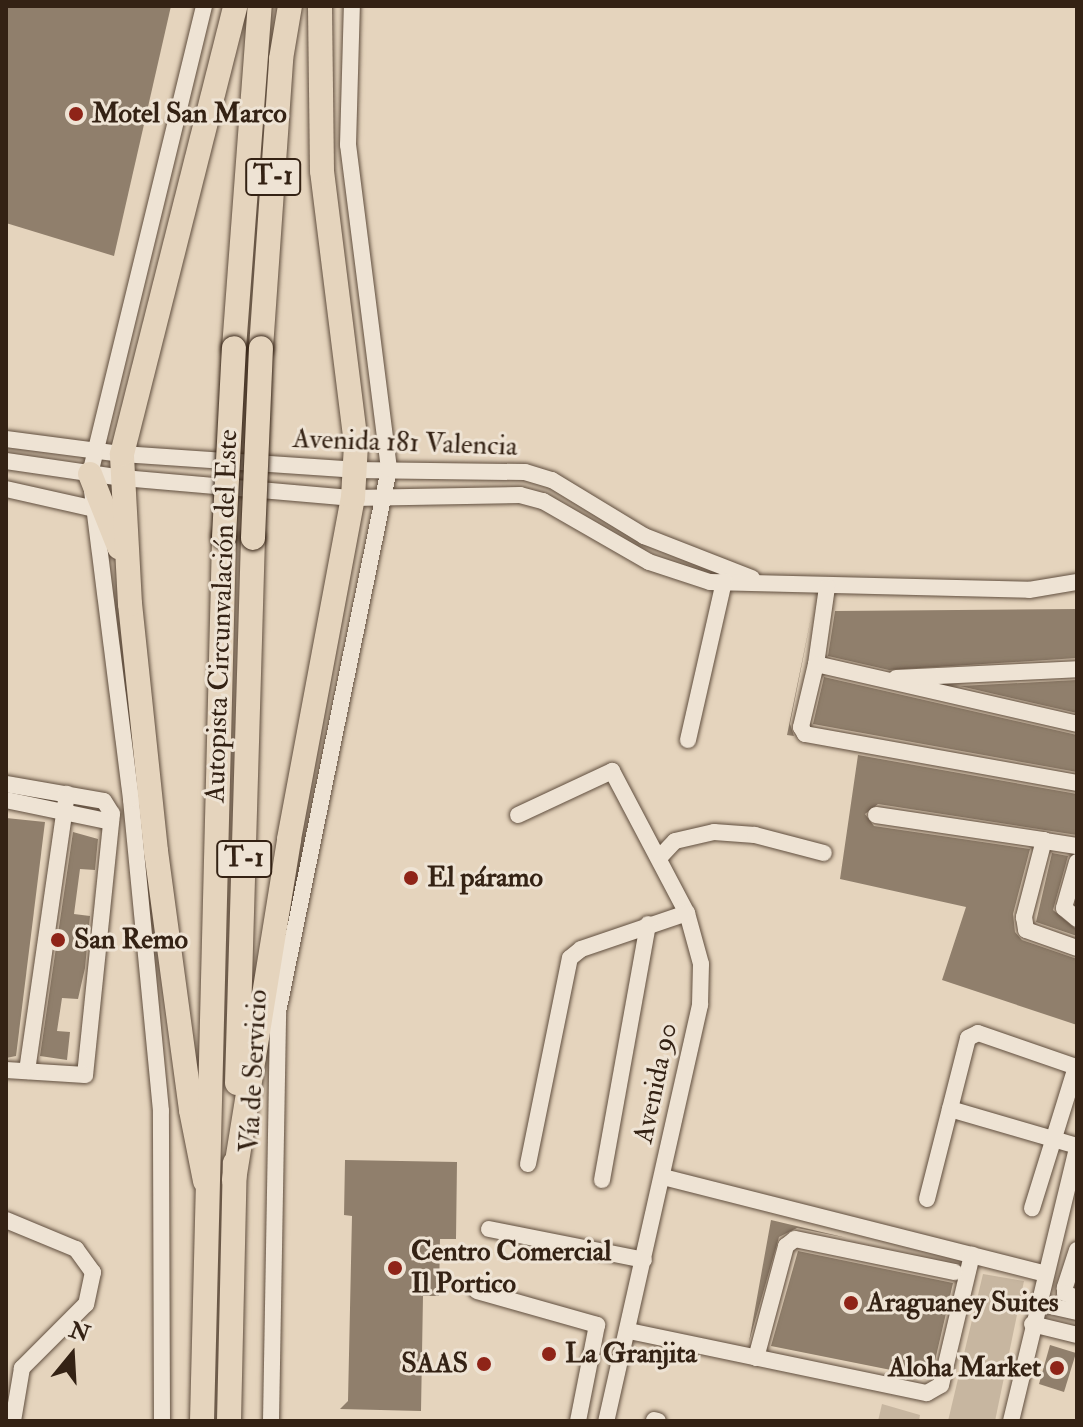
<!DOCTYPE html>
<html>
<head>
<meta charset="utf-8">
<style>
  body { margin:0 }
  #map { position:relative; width:1083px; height:1427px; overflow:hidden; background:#e5d4bd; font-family:"IM FELL Double Pica",serif }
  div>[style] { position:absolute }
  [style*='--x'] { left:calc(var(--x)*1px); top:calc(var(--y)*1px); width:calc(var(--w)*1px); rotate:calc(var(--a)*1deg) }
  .green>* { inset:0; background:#c7b6a0 }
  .building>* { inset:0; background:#907f6c }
  .roads { filter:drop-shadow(0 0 2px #604e3e) drop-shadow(0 0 2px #604e3e) }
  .minor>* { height:16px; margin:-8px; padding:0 8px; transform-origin:8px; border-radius:8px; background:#eee3d4 }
  .highway>* { height:24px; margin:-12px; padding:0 12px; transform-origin:12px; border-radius:12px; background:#e5d4bd }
  .bridges { filter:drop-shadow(0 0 2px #342214) drop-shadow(0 0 2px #342214) }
  .highway-bridge>* { height:24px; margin:-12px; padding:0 12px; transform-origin:12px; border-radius:12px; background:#e5d4bd }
  .dots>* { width:22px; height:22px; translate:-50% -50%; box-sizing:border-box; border:4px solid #eee3d4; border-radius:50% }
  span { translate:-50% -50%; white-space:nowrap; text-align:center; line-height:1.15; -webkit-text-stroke:6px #eee3d4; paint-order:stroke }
  .shield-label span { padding:2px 6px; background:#eee3d4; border:2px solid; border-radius:6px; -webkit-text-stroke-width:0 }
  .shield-label { font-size:26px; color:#342214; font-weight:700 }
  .poi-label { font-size:28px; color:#342214; font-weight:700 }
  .left { translate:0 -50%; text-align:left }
  .right { translate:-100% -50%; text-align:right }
  .street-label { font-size:28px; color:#342214 }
  .frame { position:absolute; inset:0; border:8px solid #342214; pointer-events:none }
  .north { position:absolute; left:32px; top:1315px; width:80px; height:80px; -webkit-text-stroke:6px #eee3d4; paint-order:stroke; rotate:18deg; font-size:22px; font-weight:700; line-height:32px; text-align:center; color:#342214 }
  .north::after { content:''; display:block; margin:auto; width:28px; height:36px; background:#342214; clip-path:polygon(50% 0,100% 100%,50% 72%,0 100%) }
</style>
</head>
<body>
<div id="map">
  <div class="green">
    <div style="clip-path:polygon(983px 1274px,1024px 1281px,995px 1421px,948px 1421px)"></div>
    <div style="clip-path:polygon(882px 1404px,920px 1415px,919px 1421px,878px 1421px)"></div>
  </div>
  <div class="building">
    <div style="clip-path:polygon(6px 6px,171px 6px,114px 256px,6px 223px)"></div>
    <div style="clip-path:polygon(1077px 609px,1077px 658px,889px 670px,828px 656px,835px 611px)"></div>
    <div style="clip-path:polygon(812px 613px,790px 724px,794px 736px,787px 735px)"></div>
    <div style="clip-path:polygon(824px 677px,1077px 735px,1077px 772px,813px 724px)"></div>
    <div style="clip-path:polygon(1077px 680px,1077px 713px,960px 686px)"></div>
    <div style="clip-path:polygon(858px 755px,1077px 794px,1077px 835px,878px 804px,865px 814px,874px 826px,1030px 849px,1013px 914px,1015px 932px,1022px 940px,1077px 959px,1077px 1025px,942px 980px,966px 907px,840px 879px)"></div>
    <div style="clip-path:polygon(6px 818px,45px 822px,16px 1056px,6px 1058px)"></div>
    <div style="clip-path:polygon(73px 832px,98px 839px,95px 870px,80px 869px,74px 914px,90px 916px,85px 968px,78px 999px,62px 998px,57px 1031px,70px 1032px,67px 1060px,40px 1056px)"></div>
    <div style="clip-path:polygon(1052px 853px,1068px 856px,1053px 910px,1077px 930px,1077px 936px,1036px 922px)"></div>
    <div style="clip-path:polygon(345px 1160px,457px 1162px,456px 1239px,440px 1239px,439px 1296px,423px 1296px,421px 1411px,340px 1409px,348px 1401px,352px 1216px,344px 1215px)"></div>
    <div style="clip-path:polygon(771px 1220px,847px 1238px,797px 1228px,779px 1237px,749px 1342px)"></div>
    <div style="clip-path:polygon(798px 1251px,953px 1283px,931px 1378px,771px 1346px)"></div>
    <div style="clip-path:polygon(1050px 1345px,1076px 1353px,1064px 1392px,1039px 1384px)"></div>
  </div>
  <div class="roads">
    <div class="minor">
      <div style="--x:6;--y:439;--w:117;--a:7.4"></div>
      <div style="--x:122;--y:454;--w:233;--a:3.9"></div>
      <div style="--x:354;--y:470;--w:171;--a:0.7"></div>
      <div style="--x:525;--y:472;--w:28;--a:17"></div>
      <div style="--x:552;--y:480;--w:108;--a:31.3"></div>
      <div style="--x:644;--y:536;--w:116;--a:21.3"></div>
      <div style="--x:6;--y:461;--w:118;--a:8.3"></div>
      <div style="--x:123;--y:478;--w:231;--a:5"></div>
      <div style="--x:353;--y:498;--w:167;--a:-1"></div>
      <div style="--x:520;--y:495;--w:24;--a:15"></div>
      <div style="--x:543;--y:501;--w:122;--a:29.9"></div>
      <div style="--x:649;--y:562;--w:64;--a:18.2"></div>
      <div style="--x:710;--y:582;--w:319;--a:1.4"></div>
      <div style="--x:1029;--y:590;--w:49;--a:-9.5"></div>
      <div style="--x:6;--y:489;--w:86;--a:12.7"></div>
      <div style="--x:827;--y:587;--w:78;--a:98.1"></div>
      <div style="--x:816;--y:664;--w:268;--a:12.9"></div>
      <div style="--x:816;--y:664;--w:65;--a:103.4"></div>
      <div style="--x:801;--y:727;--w:8;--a:60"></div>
      <div style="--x:805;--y:734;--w:276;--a:10.2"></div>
      <div style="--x:896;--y:678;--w:181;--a:-2.8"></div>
      <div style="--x:688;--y:740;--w:163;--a:-77.2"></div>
      <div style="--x:6;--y:784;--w:99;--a:9.8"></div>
      <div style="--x:104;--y:801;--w:15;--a:58"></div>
      <div style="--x:112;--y:814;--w:262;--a:95.9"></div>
      <div style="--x:85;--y:1075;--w:79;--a:-176.4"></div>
      <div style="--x:6;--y:800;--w:107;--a:11.8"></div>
      <div style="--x:518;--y:815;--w:104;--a:-25.1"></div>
      <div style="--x:612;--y:771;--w:161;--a:62.2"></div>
      <div style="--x:687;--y:913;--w:53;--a:74.6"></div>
      <div style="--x:701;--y:964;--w:41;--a:91.4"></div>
      <div style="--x:700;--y:1005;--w:426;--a:102.7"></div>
      <div style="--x:876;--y:815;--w:170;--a:8.5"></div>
      <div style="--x:1044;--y:840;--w:80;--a:104.6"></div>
      <div style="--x:1024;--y:917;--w:13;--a:81"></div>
      <div style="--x:1026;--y:930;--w:54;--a:19.4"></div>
      <div style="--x:1045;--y:841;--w:32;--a:9"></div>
      <div style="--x:659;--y:858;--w:23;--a:-47"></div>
      <div style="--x:675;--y:841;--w:40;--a:-13"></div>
      <div style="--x:714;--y:832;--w:41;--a:4.2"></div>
      <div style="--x:755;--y:835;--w:71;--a:14.6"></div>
      <div style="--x:1077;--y:862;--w:48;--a:105.8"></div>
      <div style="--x:1064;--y:908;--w:17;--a:40"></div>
      <div style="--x:27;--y:1071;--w:280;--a:-81.8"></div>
      <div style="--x:950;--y:1109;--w:132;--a:16.2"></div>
      <div style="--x:528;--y:1164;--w:210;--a:-78.5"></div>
      <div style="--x:570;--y:958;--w:14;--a:-39"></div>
      <div style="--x:581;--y:949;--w:112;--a:-18.8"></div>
      <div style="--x:663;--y:1177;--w:392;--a:14.2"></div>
      <div style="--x:602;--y:1180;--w:260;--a:-79.8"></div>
      <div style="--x:927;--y:1199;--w:166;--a:-75.7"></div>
      <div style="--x:968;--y:1038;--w:11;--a:-27"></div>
      <div style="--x:978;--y:1033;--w:104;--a:19.1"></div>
      <div style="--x:1076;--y:1067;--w:148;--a:107.3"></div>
      <div style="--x:6;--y:1220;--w:76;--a:22.5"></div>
      <div style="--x:76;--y:1249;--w:29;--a:54"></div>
      <div style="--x:93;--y:1272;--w:33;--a:102"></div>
      <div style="--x:86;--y:1304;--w:91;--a:135"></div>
      <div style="--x:22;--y:1368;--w:54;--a:99.6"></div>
      <div style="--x:489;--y:1229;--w:158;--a:11.3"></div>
      <div style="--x:1077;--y:1250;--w:40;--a:108"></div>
      <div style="--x:1065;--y:1288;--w:5;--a:90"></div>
      <div style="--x:1065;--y:1293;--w:13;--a:23"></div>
      <div style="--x:477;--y:1291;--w:125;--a:15.8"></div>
      <div style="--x:597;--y:1325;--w:98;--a:101.2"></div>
      <div style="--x:1037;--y:1303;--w:41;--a:12.7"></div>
      <div style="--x:1032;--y:1324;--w:46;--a:13.7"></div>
      <div style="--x:629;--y:1331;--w:304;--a:11.8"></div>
      <div style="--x:927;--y:1393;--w:16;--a:-30"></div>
      <div style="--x:941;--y:1385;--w:134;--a:-76.6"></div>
      <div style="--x:756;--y:1358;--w:116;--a:-75"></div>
      <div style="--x:786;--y:1246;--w:11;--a:-38"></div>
      <div style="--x:795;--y:1239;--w:163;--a:11.7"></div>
      <div style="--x:654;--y:1420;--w:4;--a:14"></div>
      <div style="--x:162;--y:1421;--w:310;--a:-90.2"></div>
      <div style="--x:161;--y:1111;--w:313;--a:-95.5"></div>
      <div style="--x:131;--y:799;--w:328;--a:-97.2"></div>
      <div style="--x:90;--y:474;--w:482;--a:-76.3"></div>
      <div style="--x:271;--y:1421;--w:409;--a:-89"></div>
      <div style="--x:278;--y:1012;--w:554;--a:-78.45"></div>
      <div style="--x:389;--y:469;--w:327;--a:-97.2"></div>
      <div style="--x:348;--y:145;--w:139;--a:-88.4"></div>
      <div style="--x:1011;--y:1421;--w:280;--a:-76.4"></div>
    </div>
    <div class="highway">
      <div style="--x:234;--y:348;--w:343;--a:-85.7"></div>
      <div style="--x:261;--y:348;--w:290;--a:-86"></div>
      <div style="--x:281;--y:59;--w:54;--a:-80.4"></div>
      <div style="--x:90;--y:474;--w:79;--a:68.3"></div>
      <div style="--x:237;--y:1083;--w:545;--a:-88.32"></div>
      <div style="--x:234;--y:1180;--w:345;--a:-80.8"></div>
      <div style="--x:289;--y:839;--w:347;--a:-79.4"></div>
      <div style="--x:353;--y:498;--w:54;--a:-86.8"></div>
      <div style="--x:356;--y:444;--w:275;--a:-97.1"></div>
      <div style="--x:322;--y:171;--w:165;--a:-90.7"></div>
      <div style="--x:205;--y:1181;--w:72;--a:-101.2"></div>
      <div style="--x:191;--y:1110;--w:261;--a:-97.7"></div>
      <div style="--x:156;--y:851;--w:248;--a:-96"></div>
      <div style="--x:130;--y:604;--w:150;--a:-93.1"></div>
      <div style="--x:122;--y:454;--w:462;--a:-75.8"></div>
      <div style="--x:202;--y:1421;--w:884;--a:-88.57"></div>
      <div style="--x:229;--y:1421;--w:258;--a:-88.7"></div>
    </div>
  </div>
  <div class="bridges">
    <div class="highway-bridge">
      <div style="--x:224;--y:537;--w:189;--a:-87"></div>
      <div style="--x:253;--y:538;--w:190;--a:-87.6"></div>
    </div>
  </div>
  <div class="dots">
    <div style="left:76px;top:114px;background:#8f2418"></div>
    <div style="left:411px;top:878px;background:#8f2418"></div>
    <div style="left:58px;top:940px;background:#8f2418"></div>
    <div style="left:395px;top:1268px;background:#8f2418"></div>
    <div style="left:851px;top:1303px;background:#8f2418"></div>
    <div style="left:549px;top:1354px;background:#8f2418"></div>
    <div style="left:484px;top:1364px;background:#8f2418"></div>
    <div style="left:1057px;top:1368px;background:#8f2418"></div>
  </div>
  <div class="shield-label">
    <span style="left:273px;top:177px">T-1</span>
    <span style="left:244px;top:859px">T-1</span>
  </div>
  <div class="poi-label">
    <span class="left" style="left:92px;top:114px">Motel San Marco</span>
    <span class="left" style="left:427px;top:878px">El páramo</span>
    <span class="left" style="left:74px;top:940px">San Remo</span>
    <span class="left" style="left:411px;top:1268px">Centro Comercial<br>Il Portico</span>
    <span class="left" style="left:867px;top:1303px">Araguaney Suites</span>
    <span class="left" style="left:565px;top:1354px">La Granjita</span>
    <span class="right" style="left:468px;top:1364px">SAAS</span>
    <span class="right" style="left:1041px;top:1368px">Aloha Market</span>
  </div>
  <div class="street-label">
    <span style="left:405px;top:443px;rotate:2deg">Avenida 181 Valencia</span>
    <span style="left:222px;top:616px;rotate:-88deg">Autopista Circunvalación del Este</span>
    <span style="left:254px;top:1071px;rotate:-87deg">Vía de Servicio</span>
    <span style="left:656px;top:1083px;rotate:-78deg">Avenida 90</span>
  </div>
  <div class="frame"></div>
  <div class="north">N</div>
</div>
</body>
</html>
